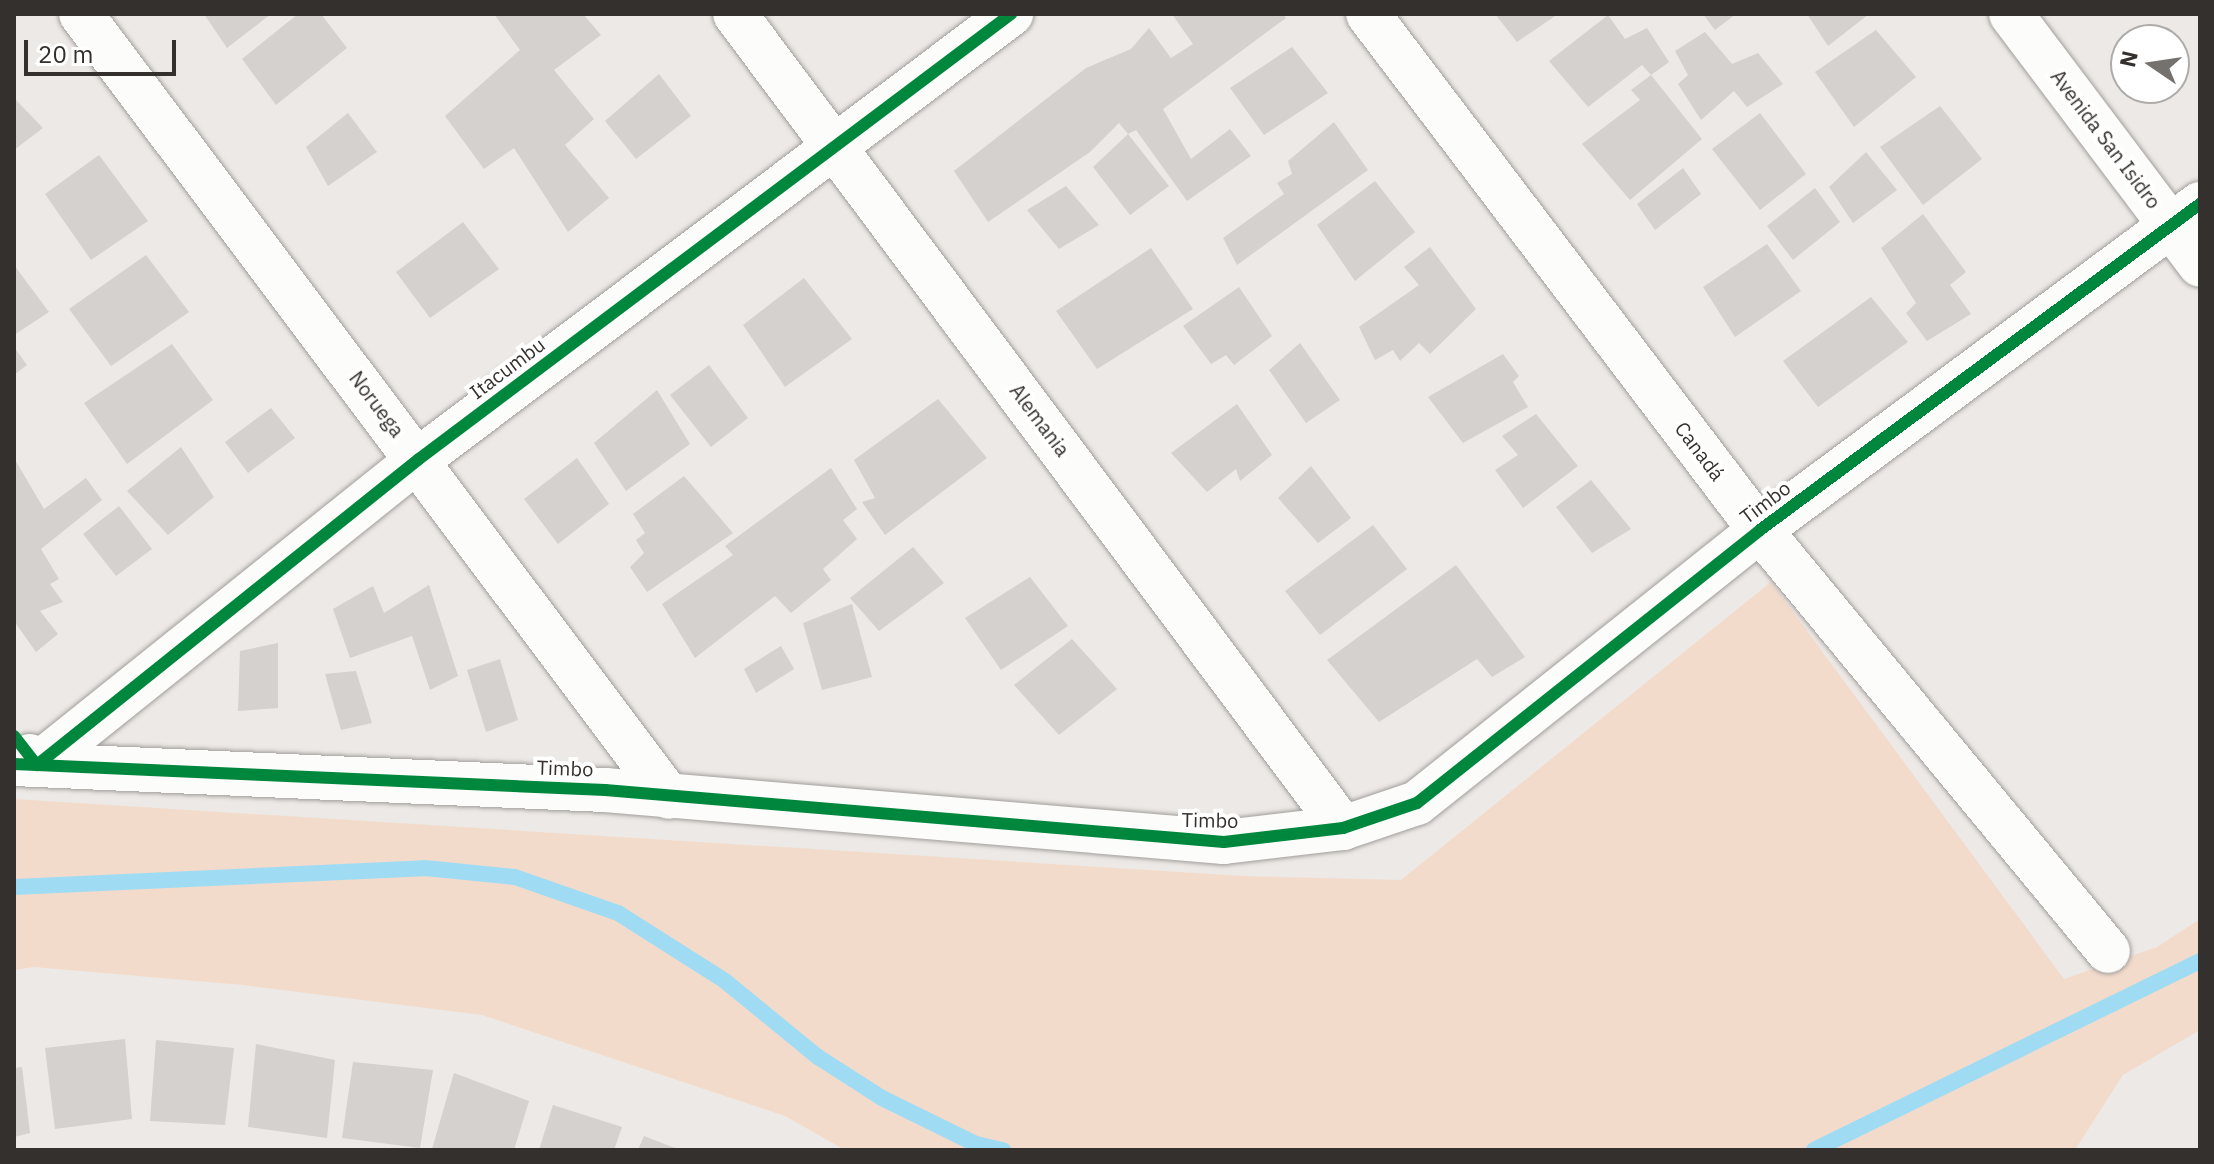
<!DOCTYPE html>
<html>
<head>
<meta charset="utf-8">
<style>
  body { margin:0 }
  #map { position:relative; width:2214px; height:1164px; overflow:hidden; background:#ede9e6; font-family:"IBM Plex Sans",sans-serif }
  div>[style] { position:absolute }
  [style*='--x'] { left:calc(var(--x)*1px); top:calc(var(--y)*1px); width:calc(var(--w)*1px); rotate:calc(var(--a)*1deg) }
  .green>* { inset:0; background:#f3dbcc }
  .stream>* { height:16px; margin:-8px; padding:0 8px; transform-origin:8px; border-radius:8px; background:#9fdcf3 }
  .building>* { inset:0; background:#d4d1ce }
  .roads { filter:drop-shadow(0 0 2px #a19e9c) drop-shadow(0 0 2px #a19e9c) }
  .minor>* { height:44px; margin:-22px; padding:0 22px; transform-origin:22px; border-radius:22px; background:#fcfcfb }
  .cycleway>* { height:12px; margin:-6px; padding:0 6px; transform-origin:6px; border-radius:6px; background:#00873e }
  span { translate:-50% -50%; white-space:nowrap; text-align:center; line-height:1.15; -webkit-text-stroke:8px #fff; paint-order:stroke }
  .street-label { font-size:20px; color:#34302e }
  .frame { position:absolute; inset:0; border:16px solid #34302e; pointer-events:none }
  .north { position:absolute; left:2110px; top:24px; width:80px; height:80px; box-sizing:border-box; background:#fff; border:2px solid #aeacab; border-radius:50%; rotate:283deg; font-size:22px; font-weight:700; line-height:32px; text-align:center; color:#34302e }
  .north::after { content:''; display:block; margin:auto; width:28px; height:36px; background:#75716e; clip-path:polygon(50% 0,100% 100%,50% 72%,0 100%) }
  .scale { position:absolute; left:24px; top:40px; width:152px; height:36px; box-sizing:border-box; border:4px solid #34302e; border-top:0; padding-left:10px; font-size:24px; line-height:28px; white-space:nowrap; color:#34302e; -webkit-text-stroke:6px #fff; paint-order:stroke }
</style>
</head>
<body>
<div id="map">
  <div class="green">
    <div style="clip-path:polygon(1771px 582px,2064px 979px,2157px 947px,2200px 919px,2200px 1030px,2123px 1075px,2075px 1150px,845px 1150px,785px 1116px,482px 1015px,243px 985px,34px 967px,14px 970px,14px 799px,1244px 876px,1401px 880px)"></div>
  </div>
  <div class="stream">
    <div style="--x:14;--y:887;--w:411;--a:-2.6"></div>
    <div style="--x:425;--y:868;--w:90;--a:5.7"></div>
    <div style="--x:515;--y:877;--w:109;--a:19.3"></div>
    <div style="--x:618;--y:913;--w:127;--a:32.4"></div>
    <div style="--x:725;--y:981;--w:120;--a:39.3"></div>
    <div style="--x:818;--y:1057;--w:76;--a:32.6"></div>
    <div style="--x:882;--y:1098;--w:105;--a:26.1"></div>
    <div style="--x:976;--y:1144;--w:28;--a:13"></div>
    <div style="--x:1814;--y:1150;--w:430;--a:-26.1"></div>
  </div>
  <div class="building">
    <div style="clip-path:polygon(204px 14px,271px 14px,227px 48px)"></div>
    <div style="clip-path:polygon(298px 14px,321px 14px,347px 48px,276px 105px,242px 59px)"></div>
    <div style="clip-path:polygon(494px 14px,583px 14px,601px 35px,554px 70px,594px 119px,565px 145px,609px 198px,568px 232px,514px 148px,484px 169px,445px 116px,520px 50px)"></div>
    <div style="clip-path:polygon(1172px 14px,1283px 14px,1286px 18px,1163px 109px,1191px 159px,1230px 129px,1251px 156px,1187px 201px,1136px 130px,1128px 134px,1119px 123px,1090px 152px,988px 222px,954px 171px,1086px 68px,1131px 49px,1149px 28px,1171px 58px,1193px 44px)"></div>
    <div style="clip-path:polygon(1495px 14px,1558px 14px,1517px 42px)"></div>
    <div style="clip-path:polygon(1703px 14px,1736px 14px,1715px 30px)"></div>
    <div style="clip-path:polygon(1807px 14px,1869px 14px,1828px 46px)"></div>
    <div style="clip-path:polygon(1608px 15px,1625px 39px,1647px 28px,1669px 62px,1651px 75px,1702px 139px,1630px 200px,1582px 144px,1640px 100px,1631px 90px,1651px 75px,1642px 65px,1588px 107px,1549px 61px)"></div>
    <div style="clip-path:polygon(1876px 30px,1916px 77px,1854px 127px,1815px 72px)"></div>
    <div style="clip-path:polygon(1705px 32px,1732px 64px,1758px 53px,1783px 84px,1747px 107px,1734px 91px,1701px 120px,1678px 84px,1688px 75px,1675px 51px)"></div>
    <div style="clip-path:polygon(1292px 47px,1328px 93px,1264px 135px,1230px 88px)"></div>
    <div style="clip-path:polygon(659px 74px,691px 116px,636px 159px,605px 121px)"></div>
    <div style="clip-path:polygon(14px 98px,43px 128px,14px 150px)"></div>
    <div style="clip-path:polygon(1940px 106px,1982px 159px,1923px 205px,1880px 147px)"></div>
    <div style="clip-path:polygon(348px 113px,377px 152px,328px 186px,306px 147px)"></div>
    <div style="clip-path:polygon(1760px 113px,1806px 174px,1760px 210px,1712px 149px)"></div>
    <div style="clip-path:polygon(1334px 122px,1368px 170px,1237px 265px,1223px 238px,1284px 194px,1277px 183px,1292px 174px,1288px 161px)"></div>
    <div style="clip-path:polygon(1128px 134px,1169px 186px,1130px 215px,1093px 167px)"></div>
    <div style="clip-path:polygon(1866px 152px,1897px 190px,1853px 223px,1829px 187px)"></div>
    <div style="clip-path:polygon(99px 155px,148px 221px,91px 260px,45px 194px)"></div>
    <div style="clip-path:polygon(1683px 168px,1701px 194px,1655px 230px,1637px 204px)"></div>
    <div style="clip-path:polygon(1375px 181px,1415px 232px,1355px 281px,1317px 225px)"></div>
    <div style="clip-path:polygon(1066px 186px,1099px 225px,1059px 249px,1027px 210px)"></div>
    <div style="clip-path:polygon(1815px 188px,1840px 222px,1793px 260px,1767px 226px)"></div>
    <div style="clip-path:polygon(1923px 214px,1966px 272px,1950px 285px,1971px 314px,1927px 341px,1906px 313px,1916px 303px,1881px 248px)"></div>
    <div style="clip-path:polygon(463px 222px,499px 269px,430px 318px,396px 272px)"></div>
    <div style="clip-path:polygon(1767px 244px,1801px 291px,1735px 337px,1703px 287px)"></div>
    <div style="clip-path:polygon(1430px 247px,1476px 309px,1430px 354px,1419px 343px,1400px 361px,1393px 350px,1375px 360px,1359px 327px,1419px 285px,1404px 267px)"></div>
    <div style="clip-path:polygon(1151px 248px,1193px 309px,1097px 369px,1056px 311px)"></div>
    <div style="clip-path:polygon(146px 255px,189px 312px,111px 366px,69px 309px)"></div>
    <div style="clip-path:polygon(14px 265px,49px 312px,14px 335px)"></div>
    <div style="clip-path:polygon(804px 278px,852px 339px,785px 387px,743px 325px)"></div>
    <div style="clip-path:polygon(1239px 287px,1272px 336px,1234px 365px,1226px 355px,1211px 364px,1183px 326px)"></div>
    <div style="clip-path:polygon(1871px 297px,1908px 342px,1818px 407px,1783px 361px)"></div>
    <div style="clip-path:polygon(1300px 343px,1340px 400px,1306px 423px,1269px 370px)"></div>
    <div style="clip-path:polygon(172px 344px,213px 400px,127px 464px,84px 403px)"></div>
    <div style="clip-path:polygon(14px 347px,27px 365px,14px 375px)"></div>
    <div style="clip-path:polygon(1503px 354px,1519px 376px,1513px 382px,1528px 407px,1463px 443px,1428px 397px)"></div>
    <div style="clip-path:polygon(709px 365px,748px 418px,711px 447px,670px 395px)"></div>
    <div style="clip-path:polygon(657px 390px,690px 444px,626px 491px,594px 443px)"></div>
    <div style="clip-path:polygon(938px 399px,987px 458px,885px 535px,862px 502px,875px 498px,854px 460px)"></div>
    <div style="clip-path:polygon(1237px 404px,1272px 455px,1240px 481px,1236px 469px,1207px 492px,1171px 453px)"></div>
    <div style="clip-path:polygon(271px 408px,295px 438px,248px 473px,225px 442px)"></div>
    <div style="clip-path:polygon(1536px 414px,1578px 466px,1523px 508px,1495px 470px,1518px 455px,1502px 436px)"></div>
    <div style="clip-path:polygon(181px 447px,214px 497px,168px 535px,127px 491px)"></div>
    <div style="clip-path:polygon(14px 458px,44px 509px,86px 478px,102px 500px,41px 549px,59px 579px,50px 584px,63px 602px,40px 611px,58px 634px,36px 652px,14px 621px)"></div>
    <div style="clip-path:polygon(577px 458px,609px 504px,558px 544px,524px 499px)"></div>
    <div style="clip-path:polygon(1311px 466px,1351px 518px,1318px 543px,1278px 498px)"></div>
    <div style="clip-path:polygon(831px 468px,857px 509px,843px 520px,857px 539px,823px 569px,831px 580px,791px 613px,775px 596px,695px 658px,662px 604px,733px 555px,725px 546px)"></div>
    <div style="clip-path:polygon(684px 476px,733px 533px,647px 592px,630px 567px,644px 553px,636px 540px,645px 533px,633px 514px)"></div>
    <div style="clip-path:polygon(1591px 480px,1631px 529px,1592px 553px,1556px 507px)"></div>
    <div style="clip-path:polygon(119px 506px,152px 549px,116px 576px,83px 534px)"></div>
    <div style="clip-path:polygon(1373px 525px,1407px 569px,1320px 635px,1285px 591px)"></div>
    <div style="clip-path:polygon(913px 547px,944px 583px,879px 631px,850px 598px)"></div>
    <div style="clip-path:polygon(1456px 565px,1525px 657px,1492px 677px,1477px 659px,1379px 722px,1327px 660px)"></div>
    <div style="clip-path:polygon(1030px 577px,1068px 626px,1001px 670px,965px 618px)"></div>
    <div style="clip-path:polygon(429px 585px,458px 676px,430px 690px,412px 636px,350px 658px,333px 609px,373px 586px,384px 613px)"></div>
    <div style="clip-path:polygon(852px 604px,872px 677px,822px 690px,803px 623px)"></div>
    <div style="clip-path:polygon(1072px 639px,1117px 689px,1059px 735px,1014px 685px)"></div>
    <div style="clip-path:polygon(278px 643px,278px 708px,238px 711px,240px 651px)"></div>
    <div style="clip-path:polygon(781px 646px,794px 669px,756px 693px,744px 669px)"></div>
    <div style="clip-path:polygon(500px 659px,518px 720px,486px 732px,467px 670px)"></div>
    <div style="clip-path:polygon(356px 671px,372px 723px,341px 730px,325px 674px)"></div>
    <div style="clip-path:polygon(125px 1039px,132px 1119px,55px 1129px,45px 1048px)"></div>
    <div style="clip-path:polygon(156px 1040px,234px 1048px,225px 1125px,150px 1121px)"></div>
    <div style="clip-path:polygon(256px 1044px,335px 1060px,327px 1138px,248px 1127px)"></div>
    <div style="clip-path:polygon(353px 1062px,433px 1070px,420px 1148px,342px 1138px)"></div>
    <div style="clip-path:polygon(22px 1067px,30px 1133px,14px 1137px,14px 1068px)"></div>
    <div style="clip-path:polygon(454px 1073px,529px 1101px,514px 1150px,432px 1149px)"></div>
    <div style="clip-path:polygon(553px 1105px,622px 1127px,614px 1150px,539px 1150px)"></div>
    <div style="clip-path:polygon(644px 1136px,680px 1150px,638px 1150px)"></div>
  </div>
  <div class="roads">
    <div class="minor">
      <div style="--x:81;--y:14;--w:979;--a:53.09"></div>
      <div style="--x:735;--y:14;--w:1016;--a:53.24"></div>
      <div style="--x:1368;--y:14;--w:648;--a:52.78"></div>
      <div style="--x:1760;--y:530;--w:546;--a:50.42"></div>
      <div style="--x:2011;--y:14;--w:314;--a:53"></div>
      <div style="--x:30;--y:756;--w:11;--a:52"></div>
      <div style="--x:37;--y:765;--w:489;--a:-38.7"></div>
      <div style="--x:419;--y:459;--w:741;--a:-36.93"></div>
      <div style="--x:14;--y:764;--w:592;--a:2.52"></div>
      <div style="--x:605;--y:790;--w:621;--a:4.8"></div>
      <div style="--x:1224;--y:842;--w:120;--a:-6.7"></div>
      <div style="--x:1343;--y:828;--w:78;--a:-18.7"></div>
      <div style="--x:1417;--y:803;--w:438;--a:-38.5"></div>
      <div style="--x:1760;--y:530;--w:548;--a:-36.54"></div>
    </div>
  </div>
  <div class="cycleway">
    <div style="--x:14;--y:736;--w:37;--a:52"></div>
    <div style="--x:37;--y:765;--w:489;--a:-38.7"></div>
    <div style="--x:419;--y:459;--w:741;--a:-36.93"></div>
    <div style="--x:14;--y:764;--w:592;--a:2.52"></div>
    <div style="--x:605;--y:790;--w:621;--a:4.8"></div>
    <div style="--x:1224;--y:842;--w:120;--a:-6.7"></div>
    <div style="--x:1343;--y:828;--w:78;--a:-18.7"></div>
    <div style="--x:1417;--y:803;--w:438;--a:-38.5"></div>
    <div style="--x:1760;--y:530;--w:548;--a:-36.54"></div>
  </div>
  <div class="street-label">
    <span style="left:2106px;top:139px;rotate:53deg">Avenida San Isidro</span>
    <span style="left:507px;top:368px;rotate:-37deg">Itacumbu</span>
    <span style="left:377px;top:404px;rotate:53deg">Noruega</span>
    <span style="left:1040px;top:420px;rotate:53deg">Alemania</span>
    <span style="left:1700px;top:451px;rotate:53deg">Canadá</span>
    <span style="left:1765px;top:502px;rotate:-37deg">Timbo</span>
    <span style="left:565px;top:768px;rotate:2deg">Timbo</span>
    <span style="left:1210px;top:820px;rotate:1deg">Timbo</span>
  </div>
  <div class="frame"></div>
  <div class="north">N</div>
  <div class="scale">20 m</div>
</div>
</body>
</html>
